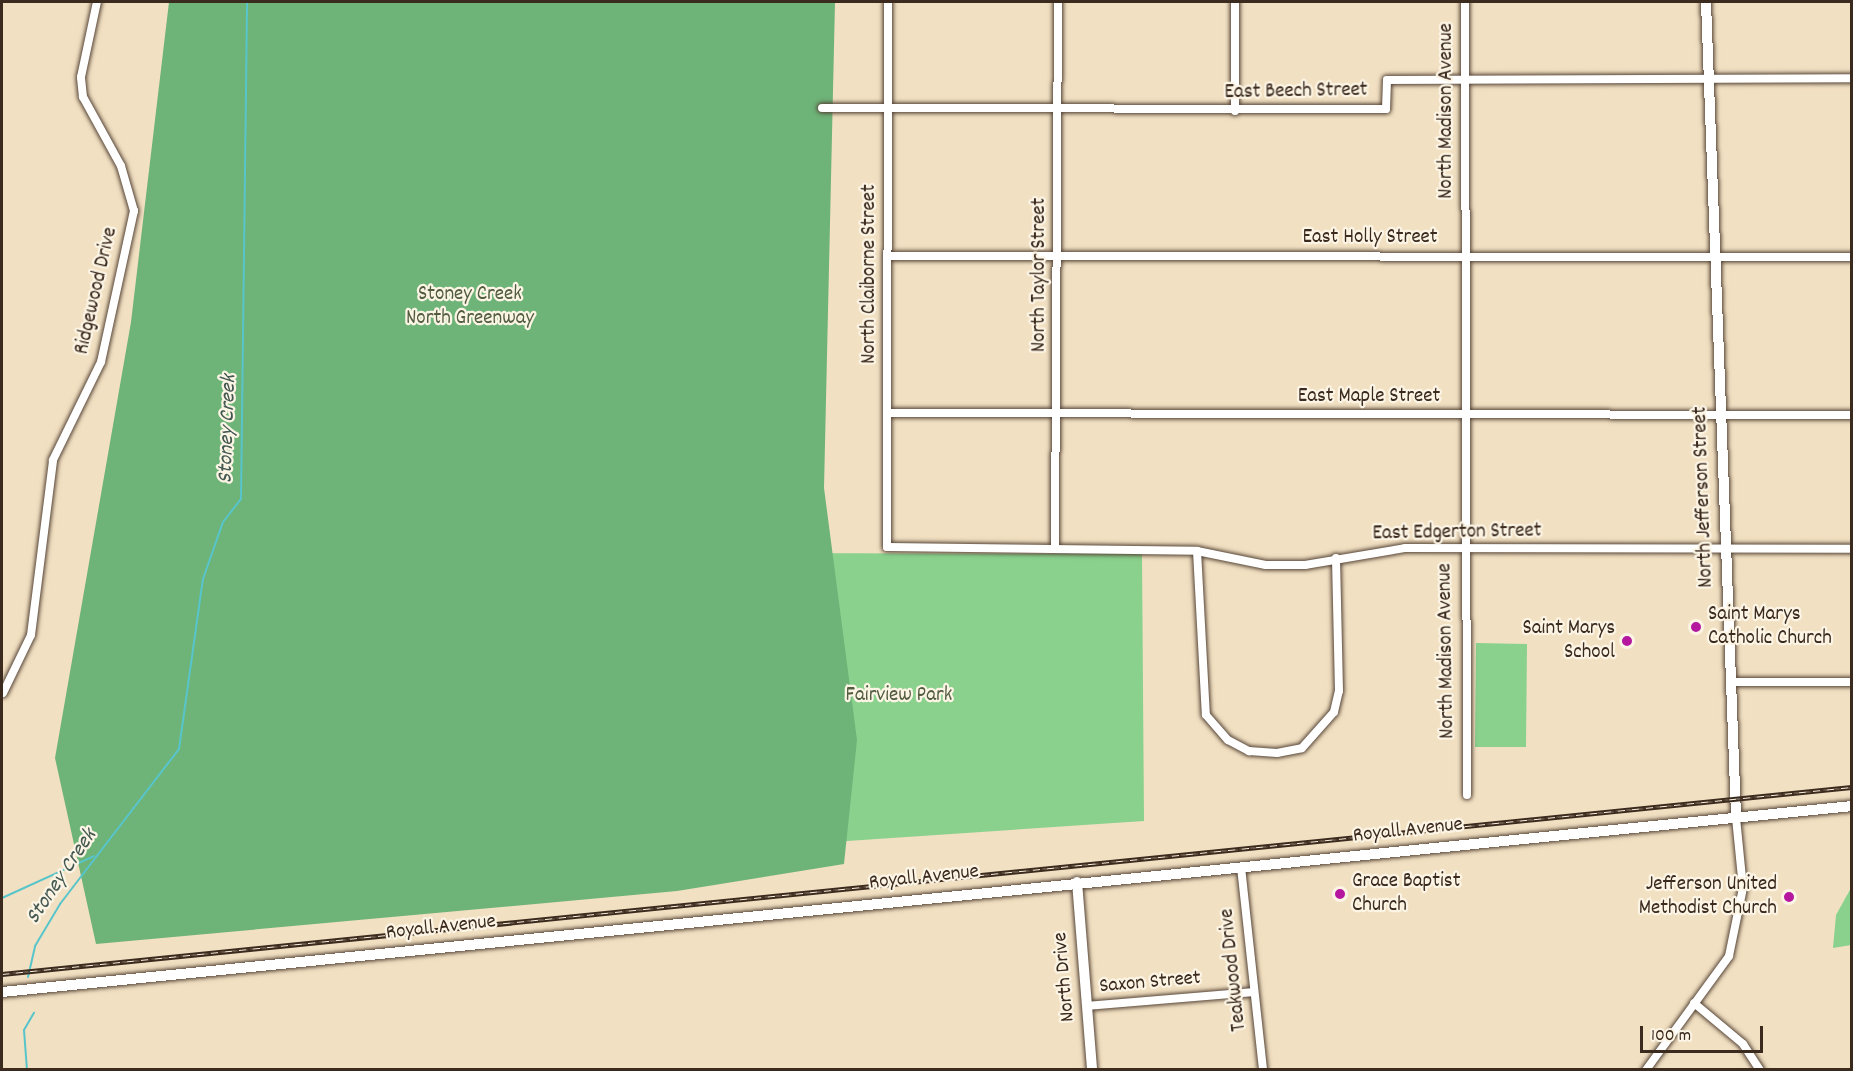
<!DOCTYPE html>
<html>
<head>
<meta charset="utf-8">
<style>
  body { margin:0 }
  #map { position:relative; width:1853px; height:1071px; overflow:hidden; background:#f2e0c2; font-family:Dekko,sans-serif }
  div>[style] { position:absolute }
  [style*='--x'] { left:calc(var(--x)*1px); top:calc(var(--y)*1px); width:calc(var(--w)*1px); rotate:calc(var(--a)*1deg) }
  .green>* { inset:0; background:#89d18d }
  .forest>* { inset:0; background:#6eb378 }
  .stream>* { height:2px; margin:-1px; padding:0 1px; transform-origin:1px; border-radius:1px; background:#58c5cb }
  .roads { filter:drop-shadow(0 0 2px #564537) drop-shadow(0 0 2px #564537) }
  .minor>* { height:8px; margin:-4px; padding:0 4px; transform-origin:4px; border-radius:4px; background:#fff }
  .tertiary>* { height:10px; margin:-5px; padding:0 5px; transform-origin:5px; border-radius:5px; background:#fff }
  .rail>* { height:4.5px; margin-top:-2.25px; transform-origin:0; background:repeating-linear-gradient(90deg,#fcf5e5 0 7px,#3b2a1e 0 14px); box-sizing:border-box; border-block:2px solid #3b2a1e }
  .dots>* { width:16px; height:16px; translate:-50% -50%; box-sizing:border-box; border:3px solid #fcf5e5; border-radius:50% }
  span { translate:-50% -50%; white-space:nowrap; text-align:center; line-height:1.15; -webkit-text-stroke:4.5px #fcf5e5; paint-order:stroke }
  .street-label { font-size:21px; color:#3b2a1e }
  .park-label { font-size:21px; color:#525c3f }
  .poi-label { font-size:21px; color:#3b2a1e }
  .left { translate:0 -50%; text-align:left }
  .right { translate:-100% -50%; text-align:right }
  .water-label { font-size:22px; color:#445852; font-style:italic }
  .frame { position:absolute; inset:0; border:3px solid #3b2a1e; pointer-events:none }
  .scale { position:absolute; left:1640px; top:1026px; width:123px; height:27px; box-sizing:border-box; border:3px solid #3b2a1e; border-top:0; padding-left:8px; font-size:18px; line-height:21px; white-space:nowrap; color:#3b2a1e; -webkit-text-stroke:4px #fcf5e5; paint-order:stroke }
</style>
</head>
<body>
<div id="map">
  <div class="green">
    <div style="clip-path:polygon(754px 553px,1142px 554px,1144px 821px,757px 847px)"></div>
    <div style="clip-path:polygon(1476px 643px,1527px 644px,1526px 747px,1475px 747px)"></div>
    <div style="clip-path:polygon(1851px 888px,1851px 945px,1833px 948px,1836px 915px)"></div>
  </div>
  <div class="forest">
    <div style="clip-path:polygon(169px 2px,835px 2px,824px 488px,857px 740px,844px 864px,677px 891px,96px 944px,55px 758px,131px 322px)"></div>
  </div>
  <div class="stream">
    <div style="--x:2;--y:898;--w:101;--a:-24.5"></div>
    <div style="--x:28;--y:977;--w:32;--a:-77"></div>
    <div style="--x:35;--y:946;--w:49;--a:-59.2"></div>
    <div style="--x:60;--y:904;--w:195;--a:-52.5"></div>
    <div style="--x:179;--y:749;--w:172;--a:-82"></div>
    <div style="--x:203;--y:579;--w:60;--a:-70.7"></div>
    <div style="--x:223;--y:522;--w:29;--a:-52"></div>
    <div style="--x:241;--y:499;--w:497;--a:-89.3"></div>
    <div style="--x:27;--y:1070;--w:40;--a:-94.3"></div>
    <div style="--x:24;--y:1030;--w:20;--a:-60"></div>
  </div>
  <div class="roads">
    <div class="minor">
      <div style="--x:888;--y:2;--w:545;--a:90.11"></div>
      <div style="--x:887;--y:547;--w:310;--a:0.7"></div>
      <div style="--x:1197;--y:551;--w:70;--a:11.5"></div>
      <div style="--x:1266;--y:565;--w:39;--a:0"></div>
      <div style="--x:1305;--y:565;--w:101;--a:-9.6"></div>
      <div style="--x:1405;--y:548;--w:447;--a:0.1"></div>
      <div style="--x:1235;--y:2;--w:109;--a:90"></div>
      <div style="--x:1465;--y:2;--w:793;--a:89.86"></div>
      <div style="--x:822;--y:108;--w:564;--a:0.1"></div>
      <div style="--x:1386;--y:109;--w:29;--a:-88"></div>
      <div style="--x:1387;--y:80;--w:465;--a:-0.2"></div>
      <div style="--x:888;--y:256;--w:964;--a:0.06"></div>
      <div style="--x:887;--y:413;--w:965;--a:0.12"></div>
      <div style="--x:1055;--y:548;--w:546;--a:-89.69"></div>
      <div style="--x:1197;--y:551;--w:164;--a:86.9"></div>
      <div style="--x:1206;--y:715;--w:33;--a:49"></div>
      <div style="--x:1228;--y:740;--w:24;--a:28"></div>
      <div style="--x:1249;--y:751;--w:28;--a:4"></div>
      <div style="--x:1277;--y:753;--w:25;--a:-11"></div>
      <div style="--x:1302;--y:748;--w:48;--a:-48.4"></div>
      <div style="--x:1334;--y:712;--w:22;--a:-77"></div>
      <div style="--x:1339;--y:691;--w:133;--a:-91.3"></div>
      <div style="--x:1730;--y:682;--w:122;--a:0"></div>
      <div style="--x:3;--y:693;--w:64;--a:-64.2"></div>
      <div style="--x:31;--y:635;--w:176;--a:-82.8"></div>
      <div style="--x:53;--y:460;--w:109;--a:-63.9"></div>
      <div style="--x:101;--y:362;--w:155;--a:-77.7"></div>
      <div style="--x:134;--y:211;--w:47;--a:-106.1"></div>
      <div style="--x:121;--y:166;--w:79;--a:-118.8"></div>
      <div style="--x:83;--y:97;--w:20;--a:-96"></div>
      <div style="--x:81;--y:77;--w:77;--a:-78"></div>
      <div style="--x:1241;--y:867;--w:204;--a:83.8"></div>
      <div style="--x:1694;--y:1003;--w:64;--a:39.9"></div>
      <div style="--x:1743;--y:1044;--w:31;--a:57"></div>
      <div style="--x:1087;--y:1006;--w:167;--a:-4.8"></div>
      <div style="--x:1646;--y:1070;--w:141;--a:-53.9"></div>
      <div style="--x:1729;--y:956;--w:69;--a:-78.4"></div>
      <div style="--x:1743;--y:888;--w:70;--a:-95.7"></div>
    </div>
    <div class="tertiary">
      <div style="--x:1706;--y:2;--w:817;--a:87.89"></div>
      <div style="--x:1077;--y:882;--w:189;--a:85.4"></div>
      <div style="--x:2;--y:992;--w:1859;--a:-5.74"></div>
    </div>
  </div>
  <div class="rail">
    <div style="--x:2;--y:974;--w:1859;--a:-5.77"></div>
  </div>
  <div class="dots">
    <div style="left:1696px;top:627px;background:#b5179e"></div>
    <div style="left:1627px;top:641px;background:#b5179e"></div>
    <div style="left:1340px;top:894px;background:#b5179e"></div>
    <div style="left:1789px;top:897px;background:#b5179e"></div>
  </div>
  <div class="street-label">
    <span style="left:1296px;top:92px;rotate:-1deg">East Beech Street</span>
    <span style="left:1447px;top:111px;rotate:-90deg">North Madison Avenue</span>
    <span style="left:1370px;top:238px">East Holly Street</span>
    <span style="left:870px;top:274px;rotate:-90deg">North Claiborne Street</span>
    <span style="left:1040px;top:275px;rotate:-90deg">North Taylor Street</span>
    <span style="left:97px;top:291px;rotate:-77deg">Ridgewood Drive</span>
    <span style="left:1369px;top:397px">East Maple Street</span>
    <span style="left:1704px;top:497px;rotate:-92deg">North Jefferson Street</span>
    <span style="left:1457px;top:533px;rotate:-1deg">East Edgerton Street</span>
    <span style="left:1447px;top:651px;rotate:-91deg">North Madison Avenue</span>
    <span style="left:1408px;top:831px;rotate:-6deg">Royall Avenue</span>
    <span style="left:924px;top:878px;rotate:-6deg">Royall Avenue</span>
    <span style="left:441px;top:928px;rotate:-6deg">Royall Avenue</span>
    <span style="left:1234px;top:970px;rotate:-96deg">Teakwood Drive</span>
    <span style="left:1065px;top:977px;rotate:-95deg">North Drive</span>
    <span style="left:1150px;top:983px;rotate:-5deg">Saxon Street</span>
  </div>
  <div class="park-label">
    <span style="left:470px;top:307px">Stoney Creek<br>North Greenway</span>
    <span style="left:899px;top:696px">Fairview Park</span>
  </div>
  <div class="poi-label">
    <span class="left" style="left:1708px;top:627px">Saint Marys<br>Catholic Church</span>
    <span class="right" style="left:1615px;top:641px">Saint Marys<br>School</span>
    <span class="left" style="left:1352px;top:894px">Grace Baptist<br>Church</span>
    <span class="right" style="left:1777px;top:897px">Jefferson United<br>Methodist Church</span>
  </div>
  <div class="water-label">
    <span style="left:228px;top:429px;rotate:-88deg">Stoney Creek</span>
    <span style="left:62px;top:877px;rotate:-56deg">Stoney Creek</span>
  </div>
  <div class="frame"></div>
  <div class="scale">100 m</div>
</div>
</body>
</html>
